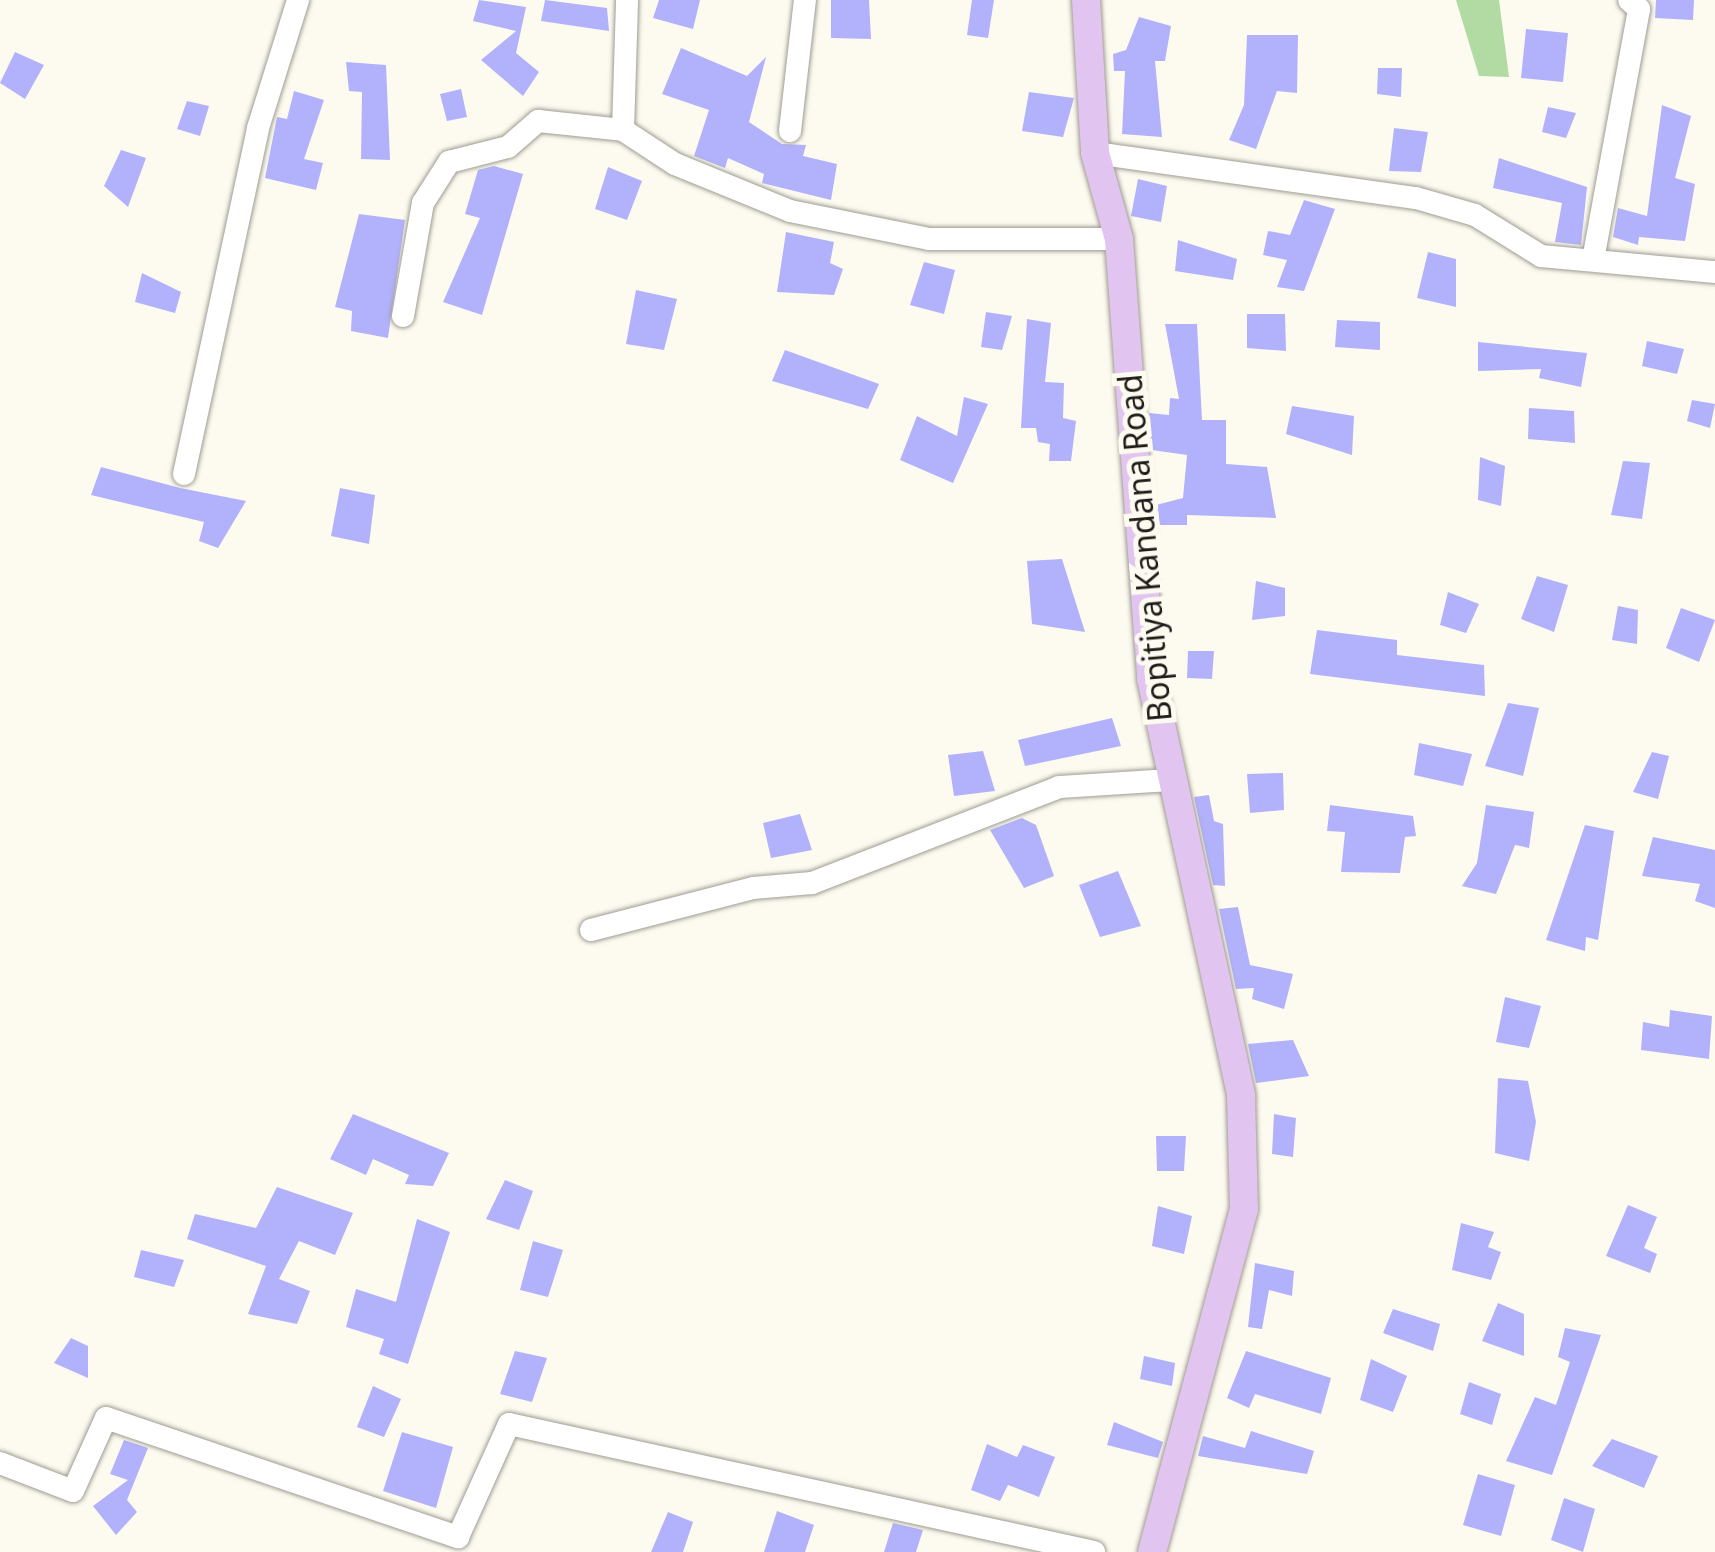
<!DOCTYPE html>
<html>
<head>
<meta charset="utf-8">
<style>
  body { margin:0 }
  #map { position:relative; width:1715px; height:1552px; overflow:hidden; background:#fdfbf0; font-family:"Noto Sans",sans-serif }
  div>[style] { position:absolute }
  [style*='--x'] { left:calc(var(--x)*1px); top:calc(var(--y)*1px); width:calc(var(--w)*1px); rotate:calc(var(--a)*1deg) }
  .green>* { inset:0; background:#b2dba4 }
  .building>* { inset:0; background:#b2b1fc }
  .roads { filter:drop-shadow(0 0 2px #9e9c92) drop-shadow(0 0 2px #9e9c92) }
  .minor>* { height:22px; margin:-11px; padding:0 11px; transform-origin:11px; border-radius:11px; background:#fff }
  .major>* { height:28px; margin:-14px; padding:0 14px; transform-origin:14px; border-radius:14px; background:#e1c4ef }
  span { translate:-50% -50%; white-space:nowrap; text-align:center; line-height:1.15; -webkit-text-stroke:10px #fdfbf0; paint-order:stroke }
  .street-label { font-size:32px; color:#1d1c19 }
</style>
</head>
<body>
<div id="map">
  <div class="green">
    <div style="clip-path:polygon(1456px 0,1499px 0,1509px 77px,1479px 76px)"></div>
  </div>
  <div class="building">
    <div style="clip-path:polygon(479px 0,526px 7px,516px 53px,539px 72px,523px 96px,481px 60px,516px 31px,473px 21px)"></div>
    <div style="clip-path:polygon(545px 0,607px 8px,609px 31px,541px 21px)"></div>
    <div style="clip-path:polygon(659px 0,700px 0,693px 29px,653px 18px)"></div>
    <div style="clip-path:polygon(831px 0,869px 0,871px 39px,831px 38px)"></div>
    <div style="clip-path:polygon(972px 0,994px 0,988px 38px,967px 35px)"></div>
    <div style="clip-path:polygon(1656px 0,1694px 0,1693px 20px,1655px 18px)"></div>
    <div style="clip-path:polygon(1139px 17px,1171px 26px,1165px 61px,1155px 61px,1162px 137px,1122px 134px,1125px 71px,1114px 71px,1113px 54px,1126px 50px)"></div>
    <div style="clip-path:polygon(1526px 29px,1568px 33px,1563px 82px,1521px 78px)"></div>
    <div style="clip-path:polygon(1247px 35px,1298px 35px,1297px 93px,1277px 91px,1256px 149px,1229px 140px,1244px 105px)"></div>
    <div style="clip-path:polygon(681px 48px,747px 76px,766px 57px,749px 122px,782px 144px,806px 145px,803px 156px,837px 164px,831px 200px,762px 183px,764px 174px,728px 158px,725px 168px,694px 156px,709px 110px,662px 94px)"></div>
    <div style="clip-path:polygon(15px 52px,44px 65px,25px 99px,0 83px)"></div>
    <div style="clip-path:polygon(346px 62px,386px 65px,390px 160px,361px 159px,362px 92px,349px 91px)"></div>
    <div style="clip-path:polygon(1378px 68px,1402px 68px,1401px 97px,1377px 94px)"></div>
    <div style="clip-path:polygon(461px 89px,467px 117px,447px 121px,440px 94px)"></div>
    <div style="clip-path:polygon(294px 91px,324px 100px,304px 159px,323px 163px,316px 190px,265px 178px,277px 117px,287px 119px)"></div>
    <div style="clip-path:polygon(1029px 92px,1074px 98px,1063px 137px,1022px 131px)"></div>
    <div style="clip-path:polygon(187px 101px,209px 106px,200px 136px,177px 129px)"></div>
    <div style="clip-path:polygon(1662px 105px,1691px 116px,1675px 178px,1695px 184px,1685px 241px,1639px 237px,1638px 245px,1613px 237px,1618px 208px,1647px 216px)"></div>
    <div style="clip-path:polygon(1548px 107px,1576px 113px,1566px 138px,1542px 132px)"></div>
    <div style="clip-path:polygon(1394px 128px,1428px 132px,1421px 172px,1389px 171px)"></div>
    <div style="clip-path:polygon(121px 150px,146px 158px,128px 207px,104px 186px)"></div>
    <div style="clip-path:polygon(1499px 158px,1587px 187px,1581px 245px,1555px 242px,1562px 203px,1493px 188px)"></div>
    <div style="clip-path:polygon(494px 166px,523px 174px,482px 315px,443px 302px,480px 218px,465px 214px,478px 170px)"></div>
    <div style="clip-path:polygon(608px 167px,642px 181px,627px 220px,595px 209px)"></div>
    <div style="clip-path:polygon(1138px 179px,1167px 186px,1161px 222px,1131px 216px)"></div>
    <div style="clip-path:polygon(1304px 200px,1335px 209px,1304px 291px,1277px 287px,1287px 260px,1263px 255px,1268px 231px,1290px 235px)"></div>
    <div style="clip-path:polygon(359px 214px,405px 220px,388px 338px,351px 331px,352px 311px,335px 307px)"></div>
    <div style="clip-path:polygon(786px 232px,834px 242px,830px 263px,843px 269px,834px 295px,777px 292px)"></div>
    <div style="clip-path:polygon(1178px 240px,1237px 259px,1233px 280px,1175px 271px)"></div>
    <div style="clip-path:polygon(1428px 252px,1456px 259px,1456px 307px,1417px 298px)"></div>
    <div style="clip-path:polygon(924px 262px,955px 270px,944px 314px,910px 305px)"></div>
    <div style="clip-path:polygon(142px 273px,181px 292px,175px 313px,135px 302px)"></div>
    <div style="clip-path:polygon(636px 290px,677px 299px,664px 350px,626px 344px)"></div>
    <div style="clip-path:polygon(986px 312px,1012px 316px,1002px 350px,981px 347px)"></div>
    <div style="clip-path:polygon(1247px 314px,1285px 314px,1286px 351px,1247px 348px)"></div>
    <div style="clip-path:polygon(1027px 319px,1051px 323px,1045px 382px,1064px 383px,1063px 418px,1076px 421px,1071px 461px,1049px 461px,1050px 444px,1038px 442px,1036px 428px,1021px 428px)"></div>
    <div style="clip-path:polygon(1337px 320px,1380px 322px,1380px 350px,1335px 347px)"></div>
    <div style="clip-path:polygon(1165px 324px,1197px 324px,1202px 420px,1226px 420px,1226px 464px,1267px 467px,1276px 518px,1187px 515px,1187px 525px,1160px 525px,1156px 505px,1183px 498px,1187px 455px,1152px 450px,1149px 413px,1169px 415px,1170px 398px,1179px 399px)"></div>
    <div style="clip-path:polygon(1647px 341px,1684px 349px,1677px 374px,1642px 366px)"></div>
    <div style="clip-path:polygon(1478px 342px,1587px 353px,1581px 387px,1539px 378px,1541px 369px,1478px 371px)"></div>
    <div style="clip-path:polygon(785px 350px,879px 384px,868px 409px,772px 381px)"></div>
    <div style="clip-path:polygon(964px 397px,988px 404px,953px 483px,900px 460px,917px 416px,957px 436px)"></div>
    <div style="clip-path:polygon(1692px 400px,1715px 404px,1710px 428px,1687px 421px)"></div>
    <div style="clip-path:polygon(1292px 406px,1354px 416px,1352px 455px,1286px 434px)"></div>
    <div style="clip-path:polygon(1529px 408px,1574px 411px,1575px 443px,1528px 439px)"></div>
    <div style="clip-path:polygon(1480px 457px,1505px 466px,1501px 506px,1478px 500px)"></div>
    <div style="clip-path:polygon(1623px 461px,1650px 463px,1642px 519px,1611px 515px)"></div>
    <div style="clip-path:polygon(101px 467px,180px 488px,246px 501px,218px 548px,199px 541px,204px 522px,91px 495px)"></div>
    <div style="clip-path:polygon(340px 488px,375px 495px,369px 544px,331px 536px)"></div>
    <div style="clip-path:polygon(1062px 559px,1085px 632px,1032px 624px,1027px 561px)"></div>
    <div style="clip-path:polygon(1537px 576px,1568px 585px,1554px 632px,1521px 619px)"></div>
    <div style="clip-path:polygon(1256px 581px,1285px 588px,1285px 616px,1252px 620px)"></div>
    <div style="clip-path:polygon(1448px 592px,1479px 604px,1466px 633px,1440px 625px)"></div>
    <div style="clip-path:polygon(1618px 606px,1638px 610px,1637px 644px,1612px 640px)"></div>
    <div style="clip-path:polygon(1681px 608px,1715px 620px,1699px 662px,1666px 648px)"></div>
    <div style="clip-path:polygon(1317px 630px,1397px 640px,1397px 655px,1484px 665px,1485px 696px,1310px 674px)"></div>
    <div style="clip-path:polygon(1188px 651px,1214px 651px,1212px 679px,1187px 678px)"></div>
    <div style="clip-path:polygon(1508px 703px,1539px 708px,1523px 776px,1485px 766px)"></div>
    <div style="clip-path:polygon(1112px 718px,1121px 746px,1025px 766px,1018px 740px)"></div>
    <div style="clip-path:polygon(1419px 743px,1472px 754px,1463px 786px,1414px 775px)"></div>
    <div style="clip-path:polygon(983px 751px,995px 791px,954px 796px,948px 755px)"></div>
    <div style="clip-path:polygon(1652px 752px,1669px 756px,1658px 799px,1633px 792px)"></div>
    <div style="clip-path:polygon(1283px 773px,1284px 810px,1250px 813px,1247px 774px)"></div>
    <div style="clip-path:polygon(1209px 795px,1214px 821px,1223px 824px,1225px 886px,1213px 885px,1194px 797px)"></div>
    <div style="clip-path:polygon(1330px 805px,1413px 816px,1416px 836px,1405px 837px,1400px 873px,1341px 872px,1345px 832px,1327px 831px)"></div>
    <div style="clip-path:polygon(1486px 805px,1534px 812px,1529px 848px,1515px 845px,1496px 894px,1462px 886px,1477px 863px)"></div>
    <div style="clip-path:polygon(800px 814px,812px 850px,771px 858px,763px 823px)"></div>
    <div style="clip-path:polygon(1022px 818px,1036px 825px,1054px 876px,1024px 888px,990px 830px)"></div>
    <div style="clip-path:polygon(1585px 825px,1614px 831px,1598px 940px,1586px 937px,1585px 951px,1546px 940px)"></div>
    <div style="clip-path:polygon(1653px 837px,1715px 850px,1715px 908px,1695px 901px,1700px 884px,1642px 876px)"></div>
    <div style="clip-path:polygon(1118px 871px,1141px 926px,1100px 937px,1079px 885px)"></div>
    <div style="clip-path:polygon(1238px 907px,1250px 965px,1293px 974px,1284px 1009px,1252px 999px,1254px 988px,1236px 989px,1219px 909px)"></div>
    <div style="clip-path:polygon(1505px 997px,1541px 1006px,1529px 1048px,1496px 1042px)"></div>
    <div style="clip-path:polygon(1670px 1010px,1712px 1016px,1709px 1059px,1641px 1050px,1643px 1022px,1669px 1027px)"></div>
    <div style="clip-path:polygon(1293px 1040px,1309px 1076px,1256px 1083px,1248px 1044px)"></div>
    <div style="clip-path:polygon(1498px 1078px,1528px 1081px,1536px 1122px,1529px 1161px,1495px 1153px)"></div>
    <div style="clip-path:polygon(353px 1114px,449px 1153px,433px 1186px,405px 1184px,409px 1175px,373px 1159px,366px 1175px,330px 1159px)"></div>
    <div style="clip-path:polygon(1274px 1114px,1296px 1118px,1293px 1157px,1272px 1154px)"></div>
    <div style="clip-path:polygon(1156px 1136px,1186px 1136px,1184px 1171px,1157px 1171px)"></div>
    <div style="clip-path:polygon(505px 1180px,533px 1191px,519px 1230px,486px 1219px)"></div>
    <div style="clip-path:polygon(277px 1187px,353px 1213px,335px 1255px,299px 1241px,279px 1279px,310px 1291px,297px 1324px,248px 1314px,266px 1266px,187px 1239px,195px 1214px,256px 1228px)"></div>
    <div style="clip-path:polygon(1628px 1205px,1657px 1217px,1644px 1248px,1657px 1254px,1650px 1273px,1606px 1256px)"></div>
    <div style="clip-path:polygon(1158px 1206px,1192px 1216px,1184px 1254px,1152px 1246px)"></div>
    <div style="clip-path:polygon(417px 1219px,450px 1232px,408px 1364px,379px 1354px,384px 1339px,346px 1327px,356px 1289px,396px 1302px)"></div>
    <div style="clip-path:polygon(1461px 1223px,1494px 1232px,1488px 1247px,1501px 1252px,1491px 1280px,1452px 1270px)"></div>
    <div style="clip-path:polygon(533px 1241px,563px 1250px,548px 1297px,520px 1290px)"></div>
    <div style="clip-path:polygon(141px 1250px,184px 1260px,174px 1287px,134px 1277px)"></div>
    <div style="clip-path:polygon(1255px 1263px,1294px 1271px,1292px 1296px,1269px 1290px,1262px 1329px,1248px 1327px)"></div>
    <div style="clip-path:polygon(1498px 1303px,1524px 1314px,1524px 1356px,1482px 1341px)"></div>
    <div style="clip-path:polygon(1393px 1309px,1440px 1324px,1433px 1351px,1383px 1333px)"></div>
    <div style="clip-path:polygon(1565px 1328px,1601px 1335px,1552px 1475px,1506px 1461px,1535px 1397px,1556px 1405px,1570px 1362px,1558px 1357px)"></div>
    <div style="clip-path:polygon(71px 1338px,88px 1346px,88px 1378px,54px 1363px)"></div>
    <div style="clip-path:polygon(515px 1351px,547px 1358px,532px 1402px,500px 1394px)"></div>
    <div style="clip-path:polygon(1246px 1351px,1331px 1378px,1321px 1414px,1255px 1394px,1249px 1408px,1227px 1398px)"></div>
    <div style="clip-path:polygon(1144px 1356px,1175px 1363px,1172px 1386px,1140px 1379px)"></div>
    <div style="clip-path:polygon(1371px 1359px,1407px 1376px,1393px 1412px,1360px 1400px)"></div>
    <div style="clip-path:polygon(1469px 1382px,1501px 1394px,1492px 1425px,1460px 1414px)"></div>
    <div style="clip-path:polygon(373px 1386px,401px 1399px,384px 1437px,357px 1427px)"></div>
    <div style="clip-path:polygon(1114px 1422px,1163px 1442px,1158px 1458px,1107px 1445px)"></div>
    <div style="clip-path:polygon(1251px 1431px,1314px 1451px,1307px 1474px,1198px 1456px,1203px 1436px,1245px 1448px)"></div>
    <div style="clip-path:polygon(402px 1432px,453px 1447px,436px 1508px,383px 1491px)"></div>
    <div style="clip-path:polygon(1612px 1439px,1658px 1456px,1644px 1488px,1592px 1466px)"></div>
    <div style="clip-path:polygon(124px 1440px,148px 1448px,127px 1500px,137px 1512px,116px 1535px,93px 1506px,128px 1480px,110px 1474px)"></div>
    <div style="clip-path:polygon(987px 1444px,1017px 1457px,1023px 1445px,1055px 1457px,1039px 1497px,1008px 1485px,1000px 1501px,971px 1490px)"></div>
    <div style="clip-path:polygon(1478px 1474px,1515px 1485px,1501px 1536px,1463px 1525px)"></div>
    <div style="clip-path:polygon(1564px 1498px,1595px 1509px,1583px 1552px,1551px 1540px)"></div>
    <div style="clip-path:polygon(777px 1511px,814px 1525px,805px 1552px,764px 1552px)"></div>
    <div style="clip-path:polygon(668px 1512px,693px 1522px,683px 1552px,651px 1552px)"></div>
    <div style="clip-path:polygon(893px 1523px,923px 1530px,916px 1552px,884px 1552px)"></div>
  </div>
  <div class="roads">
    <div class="minor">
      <div style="--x:623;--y:130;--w:130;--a:-88.2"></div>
      <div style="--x:790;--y:131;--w:132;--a:-83.5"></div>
      <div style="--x:1095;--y:153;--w:324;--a:8"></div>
      <div style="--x:1416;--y:198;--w:61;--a:16.1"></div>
      <div style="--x:1475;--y:215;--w:78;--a:31.8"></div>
      <div style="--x:1541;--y:256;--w:175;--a:5.3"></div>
      <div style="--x:1593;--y:260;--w:255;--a:-79.6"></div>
      <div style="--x:1639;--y:9;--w:13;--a:-138"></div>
      <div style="--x:403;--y:316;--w:115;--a:-80"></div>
      <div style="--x:423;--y:203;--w:49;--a:-57.6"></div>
      <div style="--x:449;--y:162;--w:61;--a:-14.3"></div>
      <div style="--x:508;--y:147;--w:40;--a:-41"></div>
      <div style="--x:538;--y:121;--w:85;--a:6"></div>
      <div style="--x:623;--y:130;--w:62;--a:33.2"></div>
      <div style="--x:675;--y:164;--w:124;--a:22.2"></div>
      <div style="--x:790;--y:211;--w:142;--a:11.4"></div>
      <div style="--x:929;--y:239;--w:190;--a:0"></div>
      <div style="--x:184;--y:474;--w:354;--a:-77.9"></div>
      <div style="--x:258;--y:128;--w:134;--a:-72.6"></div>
      <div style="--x:591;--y:930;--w:167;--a:-14.5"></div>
      <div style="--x:753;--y:888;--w:59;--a:-4.8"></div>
      <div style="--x:812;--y:883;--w:265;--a:-21.2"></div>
      <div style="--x:1059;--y:787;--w:112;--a:-3.6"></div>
      <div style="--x:0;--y:1463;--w:78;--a:21"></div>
      <div style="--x:73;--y:1491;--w:80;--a:-65.7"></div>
      <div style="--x:106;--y:1418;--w:372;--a:18.7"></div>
      <div style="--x:458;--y:1537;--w:124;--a:-65.7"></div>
      <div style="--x:509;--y:1424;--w:599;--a:12.34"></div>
    </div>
    <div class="major">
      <div style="--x:1086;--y:0;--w:153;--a:86.6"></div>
      <div style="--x:1095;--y:153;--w:89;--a:74.4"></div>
      <div style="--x:1119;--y:239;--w:440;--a:85.8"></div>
      <div style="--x:1151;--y:678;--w:428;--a:77.8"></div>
      <div style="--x:1241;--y:1096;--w:113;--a:88.5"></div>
      <div style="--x:1244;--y:1209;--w:355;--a:105"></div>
    </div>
  </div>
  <div class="street-label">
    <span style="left:1145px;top:548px;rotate:-95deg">Bopitiya Kandana Road</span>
  </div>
</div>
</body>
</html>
